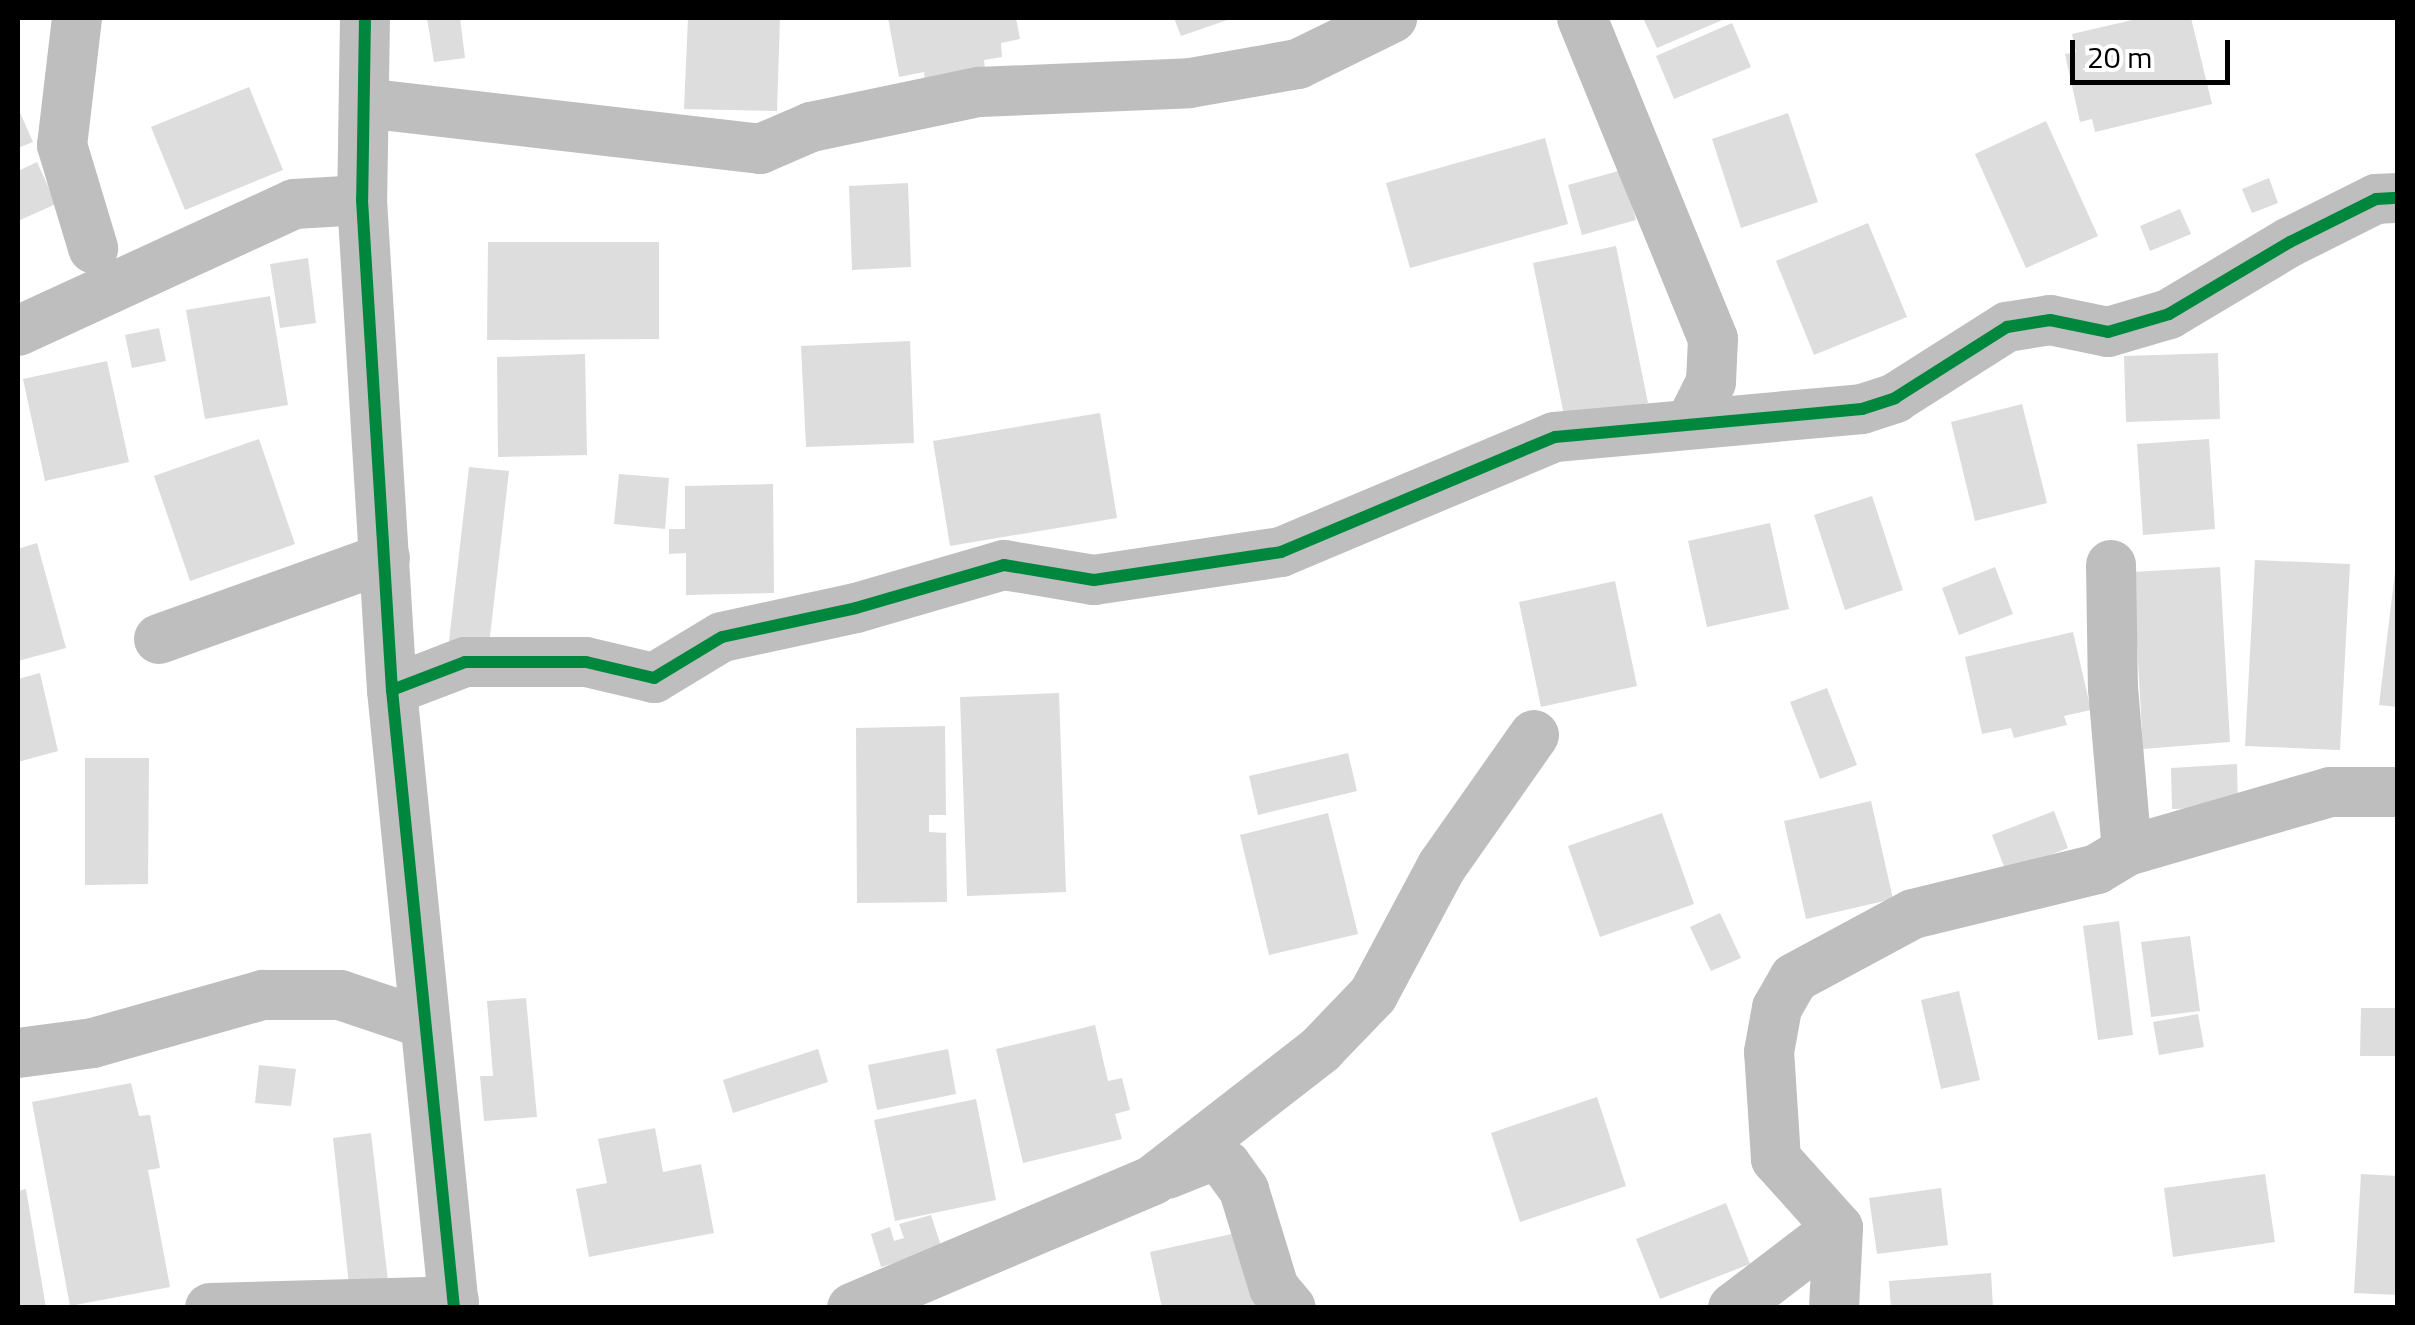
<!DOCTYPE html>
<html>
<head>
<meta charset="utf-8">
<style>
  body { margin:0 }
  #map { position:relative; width:2415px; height:1325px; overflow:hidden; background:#fff; font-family:"Titillium Web",sans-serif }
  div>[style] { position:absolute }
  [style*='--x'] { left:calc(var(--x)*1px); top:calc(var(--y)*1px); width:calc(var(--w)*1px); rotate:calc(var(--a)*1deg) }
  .building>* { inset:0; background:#ddd }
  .street>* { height:50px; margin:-25px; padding:0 25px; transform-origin:25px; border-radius:25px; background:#bebebe }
  .cycleway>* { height:12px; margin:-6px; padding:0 6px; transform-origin:6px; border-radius:6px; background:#00873e }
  span { translate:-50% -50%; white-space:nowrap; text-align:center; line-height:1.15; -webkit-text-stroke:10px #fff; paint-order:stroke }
  .frame { position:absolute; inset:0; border:20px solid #000; pointer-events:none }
  .scale { position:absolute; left:2070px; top:40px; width:160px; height:45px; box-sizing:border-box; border:5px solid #000; border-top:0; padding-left:12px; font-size:30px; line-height:35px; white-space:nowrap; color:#000; -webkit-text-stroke:8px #fff; paint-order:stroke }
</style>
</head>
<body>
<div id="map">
  <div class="building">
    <div style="clip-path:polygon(427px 18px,460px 18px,465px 58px,434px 62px)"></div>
    <div style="clip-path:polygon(688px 18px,780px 18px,777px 111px,684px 109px)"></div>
    <div style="clip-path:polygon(888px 18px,1016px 18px,1020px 39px,1001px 43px,1002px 57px,984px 60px,985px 69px,925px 81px,924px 72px,899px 77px)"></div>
    <div style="clip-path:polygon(1174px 18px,1233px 18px,1181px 36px)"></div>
    <div style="clip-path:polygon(1643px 18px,1727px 18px,1657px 48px)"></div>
    <div style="clip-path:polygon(2141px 18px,2191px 18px,2212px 104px,2095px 132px,2092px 119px,2080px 122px,2065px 54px,2076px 52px,2072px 34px)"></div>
    <div style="clip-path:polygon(1732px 23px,1751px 67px,1674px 99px,1656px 56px)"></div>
    <div style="clip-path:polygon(249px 87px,283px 170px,185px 210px,151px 127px)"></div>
    <div style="clip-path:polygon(18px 108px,33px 142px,18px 148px)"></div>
    <div style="clip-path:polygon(1788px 113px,1818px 202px,1741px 228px,1712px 139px)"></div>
    <div style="clip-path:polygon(2046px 121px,2098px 236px,2026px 268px,1975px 154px)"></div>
    <div style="clip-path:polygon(1545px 138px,1568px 224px,1410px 268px,1386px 183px)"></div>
    <div style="clip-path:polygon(37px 162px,56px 204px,18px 221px,18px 171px)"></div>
    <div style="clip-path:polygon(1622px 170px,1636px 220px,1582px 235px,1568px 185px)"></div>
    <div style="clip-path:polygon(2269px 178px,2278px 203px,2252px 213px,2242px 189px)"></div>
    <div style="clip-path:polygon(908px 183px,911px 267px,852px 270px,849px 186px)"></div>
    <div style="clip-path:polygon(2180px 209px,2191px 234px,2150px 251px,2140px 226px)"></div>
    <div style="clip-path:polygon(1868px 223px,1907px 317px,1814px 355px,1776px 261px)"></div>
    <div style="clip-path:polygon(488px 242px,659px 242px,659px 339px,487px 340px)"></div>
    <div style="clip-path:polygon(1616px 246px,1648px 403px,1565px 420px,1533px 263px)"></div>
    <div style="clip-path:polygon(308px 258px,316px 323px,280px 328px,270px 264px)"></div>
    <div style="clip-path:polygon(270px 296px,288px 405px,205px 419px,186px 310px)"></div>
    <div style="clip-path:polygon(159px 328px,166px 361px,132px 368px,125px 335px)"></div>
    <div style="clip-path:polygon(910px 341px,914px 443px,806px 447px,801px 346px)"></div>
    <div style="clip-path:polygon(2218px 353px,2220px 419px,2126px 422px,2124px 356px)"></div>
    <div style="clip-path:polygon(585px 354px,587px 455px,498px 457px,497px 357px)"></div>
    <div style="clip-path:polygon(107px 361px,129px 462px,45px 481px,23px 379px)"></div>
    <div style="clip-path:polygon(2022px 404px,2047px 503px,1975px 521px,1951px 422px)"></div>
    <div style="clip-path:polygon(1100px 413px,1117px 518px,950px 546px,933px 441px)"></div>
    <div style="clip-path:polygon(259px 439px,295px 544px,190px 581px,154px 476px)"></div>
    <div style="clip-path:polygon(2209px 439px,2215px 529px,2143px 535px,2137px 444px)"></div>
    <div style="clip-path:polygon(469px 467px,509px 471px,489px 645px,449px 641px)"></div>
    <div style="clip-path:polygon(619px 474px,669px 478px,665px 529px,614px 524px)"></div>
    <div style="clip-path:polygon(773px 484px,774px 593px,686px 595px,686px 553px,669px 554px,669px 529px,685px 529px,685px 486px)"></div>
    <div style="clip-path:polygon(1872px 496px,1903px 590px,1845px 610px,1814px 515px)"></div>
    <div style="clip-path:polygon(1770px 523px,1789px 609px,1707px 627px,1688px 541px)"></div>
    <div style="clip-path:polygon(37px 543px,66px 648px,18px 661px,18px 549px)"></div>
    <div style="clip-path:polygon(2255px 560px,2350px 564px,2340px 750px,2245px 746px)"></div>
    <div style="clip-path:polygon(1995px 567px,2013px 614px,1959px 635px,1942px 588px)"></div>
    <div style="clip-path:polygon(2220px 567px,2230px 742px,2143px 749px,2133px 572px)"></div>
    <div style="clip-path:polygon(2395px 572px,2398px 572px,2398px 707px,2379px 705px)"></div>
    <div style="clip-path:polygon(1615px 581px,1637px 686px,1541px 707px,1519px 602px)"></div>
    <div style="clip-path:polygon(2073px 632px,2091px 710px,2064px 716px,2067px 725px,2014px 738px,2011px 728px,1982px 734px,1965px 657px)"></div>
    <div style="clip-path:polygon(40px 673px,58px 751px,18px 762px,18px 679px)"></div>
    <div style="clip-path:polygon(1827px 688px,1857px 765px,1820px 779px,1790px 702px)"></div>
    <div style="clip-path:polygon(1059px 693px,1066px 892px,967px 896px,960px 697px)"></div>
    <div style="clip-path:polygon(945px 726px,946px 815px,929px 815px,929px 832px,946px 833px,947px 902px,857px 903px,856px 728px)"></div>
    <div style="clip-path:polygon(1348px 753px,1357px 791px,1258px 815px,1249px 776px)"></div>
    <div style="clip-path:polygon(85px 758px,149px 758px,148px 884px,85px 885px)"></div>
    <div style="clip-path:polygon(2237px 764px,2238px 807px,2172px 809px,2171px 768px)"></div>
    <div style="clip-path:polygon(1871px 801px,1893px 899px,1806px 919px,1784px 821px)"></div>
    <div style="clip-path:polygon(2054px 811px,2068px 848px,2006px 872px,1992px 835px)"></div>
    <div style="clip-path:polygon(1328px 813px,1358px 934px,1269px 955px,1240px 835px)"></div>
    <div style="clip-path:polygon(1662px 813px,1694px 904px,1600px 937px,1568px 846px)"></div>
    <div style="clip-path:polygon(1720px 913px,1741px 958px,1711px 971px,1690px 927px)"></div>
    <div style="clip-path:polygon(2119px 921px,2133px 1035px,2098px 1040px,2083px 926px)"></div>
    <div style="clip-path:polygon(2190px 936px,2200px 1011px,2151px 1017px,2141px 942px)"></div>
    <div style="clip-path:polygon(1959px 991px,1980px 1080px,1941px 1089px,1921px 1000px)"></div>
    <div style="clip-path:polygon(526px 998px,537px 1117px,484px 1121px,480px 1076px,493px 1076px,487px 1001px)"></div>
    <div style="clip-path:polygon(2361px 1008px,2398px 1008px,2398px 1056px,2360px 1056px)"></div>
    <div style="clip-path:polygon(2198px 1014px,2204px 1047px,2159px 1055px,2153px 1022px)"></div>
    <div style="clip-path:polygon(1095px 1025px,1108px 1081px,1122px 1078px,1130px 1110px,1115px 1114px,1122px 1139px,1023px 1163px,996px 1049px)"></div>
    <div style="clip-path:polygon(818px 1049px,828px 1082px,733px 1113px,723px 1080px)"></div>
    <div style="clip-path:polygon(948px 1049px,956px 1094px,877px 1110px,868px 1065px)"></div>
    <div style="clip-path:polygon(259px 1065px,296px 1069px,291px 1106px,255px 1103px)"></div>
    <div style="clip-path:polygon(131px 1083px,139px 1116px,150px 1115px,160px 1168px,148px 1170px,170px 1287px,70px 1306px,32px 1102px)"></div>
    <div style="clip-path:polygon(1597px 1097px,1626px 1186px,1520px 1222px,1491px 1133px)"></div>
    <div style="clip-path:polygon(976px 1099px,996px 1200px,895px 1221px,874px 1120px)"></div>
    <div style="clip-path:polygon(655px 1128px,663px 1172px,701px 1164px,714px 1233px,589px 1257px,576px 1189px,607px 1183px,598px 1139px)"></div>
    <div style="clip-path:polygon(371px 1133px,388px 1281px,349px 1285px,333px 1138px)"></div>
    <div style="clip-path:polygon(2265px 1174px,2275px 1242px,2173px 1257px,2164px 1188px)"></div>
    <div style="clip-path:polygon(2361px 1174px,2398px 1176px,2398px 1295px,2354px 1293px)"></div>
    <div style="clip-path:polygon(1941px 1188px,1948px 1245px,1877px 1254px,1869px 1198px)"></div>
    <div style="clip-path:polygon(26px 1189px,46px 1308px,18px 1308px,18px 1191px)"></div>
    <div style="clip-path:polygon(1726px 1203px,1750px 1264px,1660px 1299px,1636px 1239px)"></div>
    <div style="clip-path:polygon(931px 1215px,942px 1249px,881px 1267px,871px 1234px,890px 1227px,894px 1241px,904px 1238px,899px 1224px)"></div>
    <div style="clip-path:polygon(1245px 1231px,1261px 1305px,1162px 1308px,1150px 1252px)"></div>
    <div style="clip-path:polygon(1991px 1273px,1993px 1308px,1891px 1308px,1889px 1281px)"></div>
  </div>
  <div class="street">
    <div style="--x:77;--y:18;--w:128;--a:96.7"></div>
    <div style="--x:62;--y:145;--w:108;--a:73.2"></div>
    <div style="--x:365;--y:18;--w:182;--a:90.9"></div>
    <div style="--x:362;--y:200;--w:491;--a:86.5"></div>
    <div style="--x:392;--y:690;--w:621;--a:84.27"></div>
    <div style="--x:1582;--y:18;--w:347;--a:67.8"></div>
    <div style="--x:1713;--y:339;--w:43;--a:92.7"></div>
    <div style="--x:1711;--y:382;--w:45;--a:116.6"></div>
    <div style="--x:364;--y:103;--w:399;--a:6.6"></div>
    <div style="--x:760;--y:149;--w:56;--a:-23.3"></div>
    <div style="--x:811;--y:127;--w:172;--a:-11.8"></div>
    <div style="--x:979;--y:92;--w:211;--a:-2.4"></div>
    <div style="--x:1190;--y:83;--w:110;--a:-10"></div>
    <div style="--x:1298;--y:64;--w:105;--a:-26.1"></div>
    <div style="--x:18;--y:331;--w:304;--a:-24.7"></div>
    <div style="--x:294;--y:204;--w:68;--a:-3.4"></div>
    <div style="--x:2111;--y:565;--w:123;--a:89.1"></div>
    <div style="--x:2113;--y:688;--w:164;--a:85.1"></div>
    <div style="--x:159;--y:639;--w:240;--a:-19.7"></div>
    <div style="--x:392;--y:690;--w:78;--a:-21"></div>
    <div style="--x:465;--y:662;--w:121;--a:0"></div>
    <div style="--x:586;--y:662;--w:70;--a:13.2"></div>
    <div style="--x:654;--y:678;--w:79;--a:-31.1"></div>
    <div style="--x:722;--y:637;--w:137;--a:-12.2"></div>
    <div style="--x:856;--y:608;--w:154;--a:-16.2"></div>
    <div style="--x:1004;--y:565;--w:91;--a:9.5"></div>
    <div style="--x:1094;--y:580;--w:189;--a:-8.5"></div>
    <div style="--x:1281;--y:552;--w:297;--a:-22.8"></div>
    <div style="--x:1555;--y:437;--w:308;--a:-5.2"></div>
    <div style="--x:1862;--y:409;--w:35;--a:-18"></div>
    <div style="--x:1895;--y:398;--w:133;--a:-32.4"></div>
    <div style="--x:2007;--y:327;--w:44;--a:-9.2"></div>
    <div style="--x:2050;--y:320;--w:59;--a:11.7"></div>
    <div style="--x:2108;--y:332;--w:64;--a:-16.4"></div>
    <div style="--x:2169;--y:314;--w:141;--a:-30.8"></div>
    <div style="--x:2290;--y:242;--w:96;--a:-26.6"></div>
    <div style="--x:2376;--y:199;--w:22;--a:-3"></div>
    <div style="--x:18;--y:1053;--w:76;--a:-7.6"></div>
    <div style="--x:93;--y:1043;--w:177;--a:-15.8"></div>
    <div style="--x:263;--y:995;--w:77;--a:0"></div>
    <div style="--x:340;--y:995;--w:88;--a:18.6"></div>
    <div style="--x:1167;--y:1174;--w:48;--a:-21.8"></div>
    <div style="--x:1212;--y:1156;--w:17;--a:33"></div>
    <div style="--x:1226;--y:1165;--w:31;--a:54"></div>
    <div style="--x:1244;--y:1190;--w:102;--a:73"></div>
    <div style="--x:1274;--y:1288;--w:26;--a:50"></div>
    <div style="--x:210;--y:1308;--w:244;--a:-1.6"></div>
    <div style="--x:852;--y:1308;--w:327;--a:-23"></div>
    <div style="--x:1153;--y:1180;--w:213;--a:-37.9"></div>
    <div style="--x:1321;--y:1049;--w:75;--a:-46.1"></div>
    <div style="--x:1373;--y:995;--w:146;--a:-61.9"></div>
    <div style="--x:1442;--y:866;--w:160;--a:-54.9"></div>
    <div style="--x:1733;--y:1308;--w:132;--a:-37.3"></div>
    <div style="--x:1834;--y:1308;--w:80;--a:-87.1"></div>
    <div style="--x:1838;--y:1228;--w:93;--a:-131.9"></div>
    <div style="--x:1776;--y:1159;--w:107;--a:-93.7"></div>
    <div style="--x:1769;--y:1052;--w:45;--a:-79.7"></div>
    <div style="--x:1777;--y:1008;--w:34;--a:-60"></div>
    <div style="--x:1794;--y:978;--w:135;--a:-28.3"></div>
    <div style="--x:1913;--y:914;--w:189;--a:-13.7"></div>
    <div style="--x:2097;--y:869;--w:35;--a:-31"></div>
    <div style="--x:2127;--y:851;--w:211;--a:-16.2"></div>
    <div style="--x:2330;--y:792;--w:68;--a:0"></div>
  </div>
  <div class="cycleway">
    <div style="--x:365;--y:18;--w:182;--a:90.9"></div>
    <div style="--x:362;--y:200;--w:491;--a:86.5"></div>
    <div style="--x:392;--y:690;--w:621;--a:84.27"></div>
    <div style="--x:392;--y:690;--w:78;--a:-21"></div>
    <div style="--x:465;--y:662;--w:121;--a:0"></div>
    <div style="--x:586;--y:662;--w:70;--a:13.2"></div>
    <div style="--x:654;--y:678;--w:79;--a:-31.1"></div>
    <div style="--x:722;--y:637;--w:137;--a:-12.2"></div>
    <div style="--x:856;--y:608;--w:154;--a:-16.2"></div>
    <div style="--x:1004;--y:565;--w:91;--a:9.5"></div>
    <div style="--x:1094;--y:580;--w:189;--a:-8.5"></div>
    <div style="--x:1281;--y:552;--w:297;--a:-22.8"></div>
    <div style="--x:1555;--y:437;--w:308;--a:-5.2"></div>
    <div style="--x:1862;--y:409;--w:35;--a:-18"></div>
    <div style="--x:1895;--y:398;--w:133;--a:-32.4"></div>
    <div style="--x:2007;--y:327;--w:44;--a:-9.2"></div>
    <div style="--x:2050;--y:320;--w:59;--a:11.7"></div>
    <div style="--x:2108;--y:332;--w:64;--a:-16.4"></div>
    <div style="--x:2169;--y:314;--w:141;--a:-30.8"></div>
    <div style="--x:2290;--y:242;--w:96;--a:-26.6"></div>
    <div style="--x:2376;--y:199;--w:22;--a:-3"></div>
  </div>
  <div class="frame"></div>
  <div class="scale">20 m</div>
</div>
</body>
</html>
